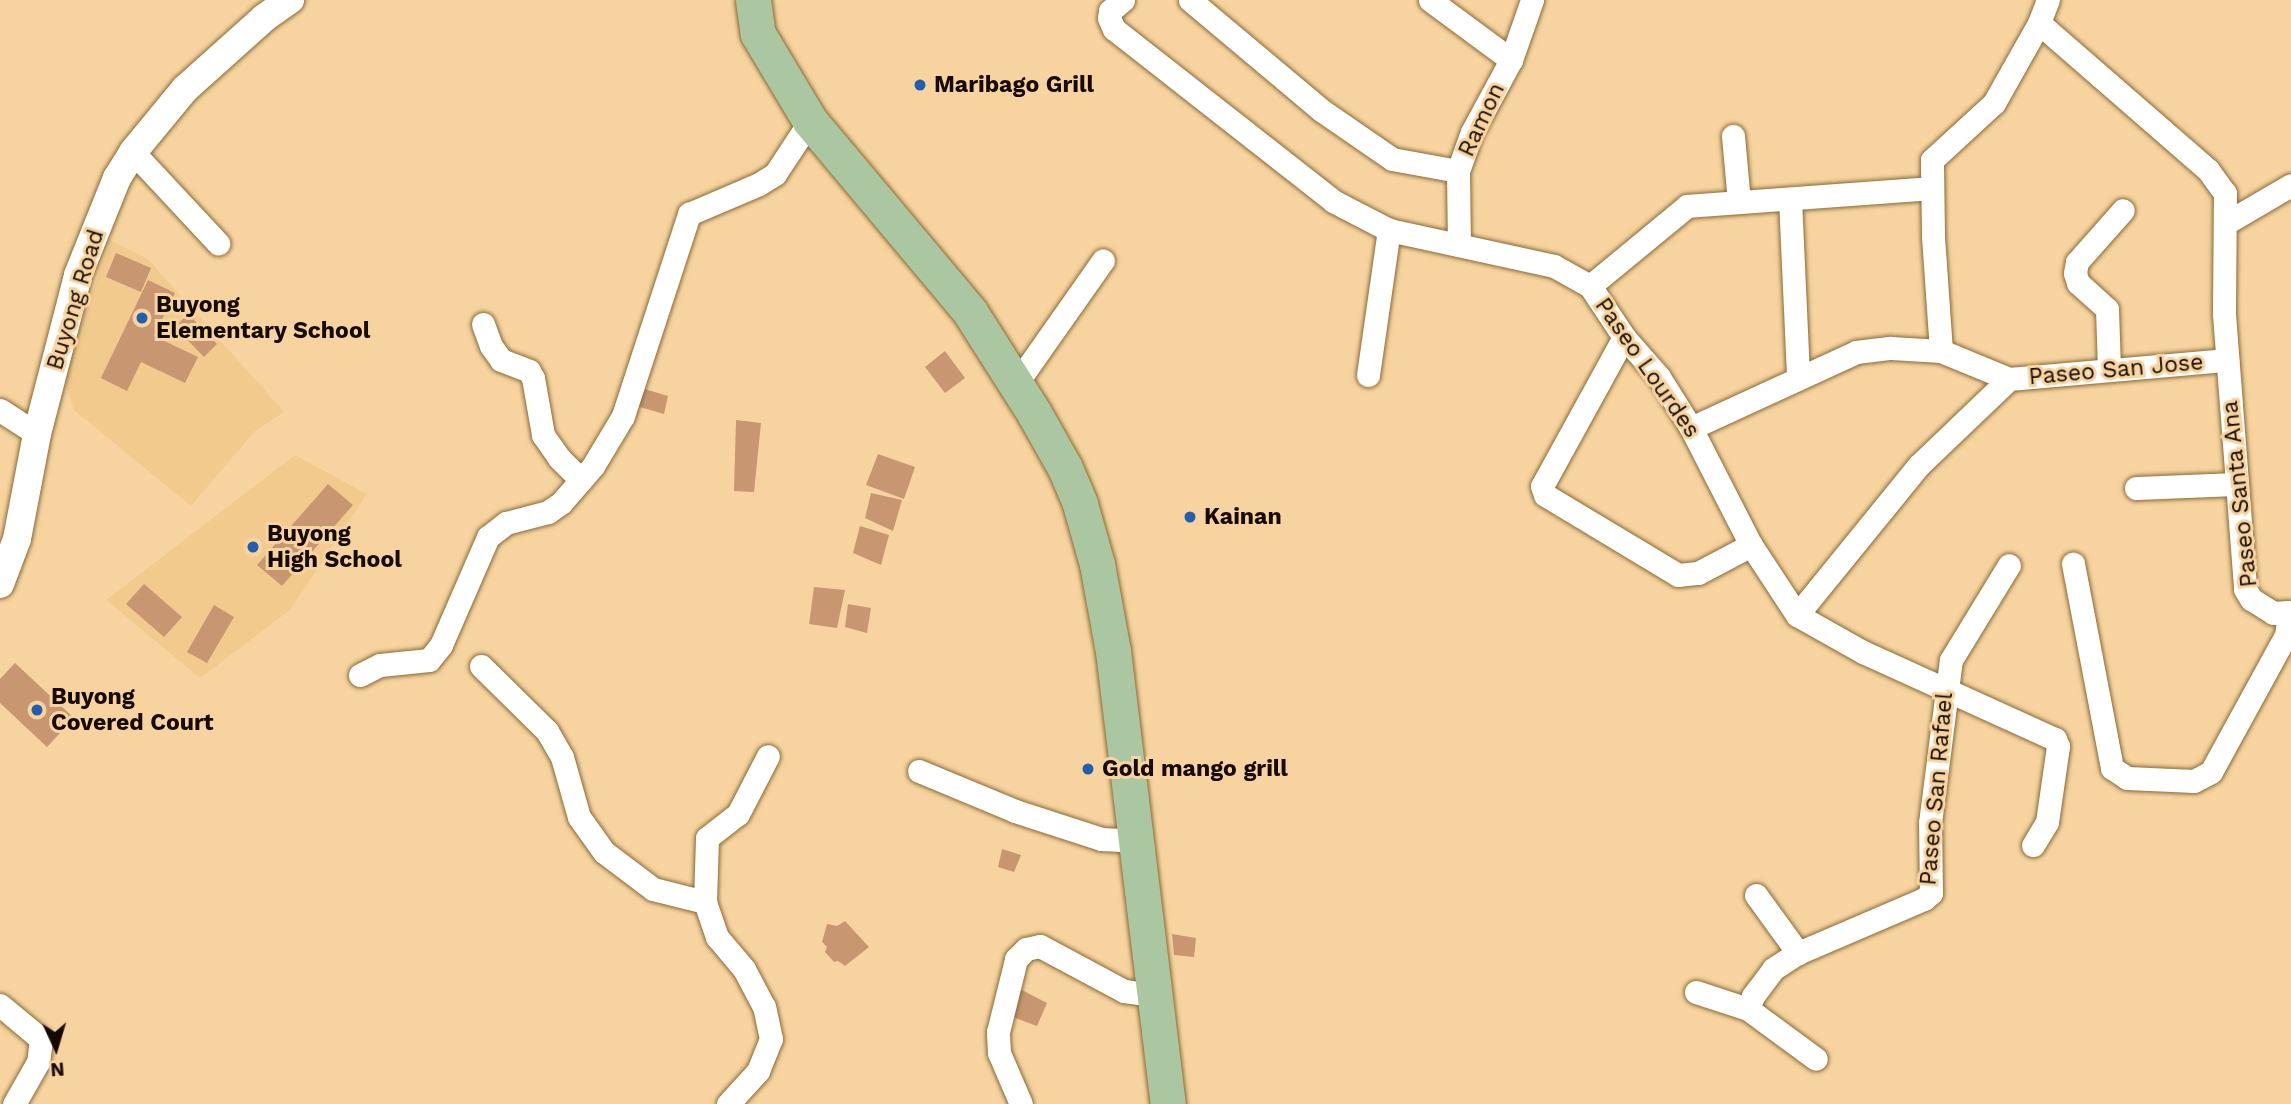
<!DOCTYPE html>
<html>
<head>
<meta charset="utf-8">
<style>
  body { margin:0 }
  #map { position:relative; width:2291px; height:1104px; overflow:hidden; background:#f7d49f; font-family:"Work Sans",sans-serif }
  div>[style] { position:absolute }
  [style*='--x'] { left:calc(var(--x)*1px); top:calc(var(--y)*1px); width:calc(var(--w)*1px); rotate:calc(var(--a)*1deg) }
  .built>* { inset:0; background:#f2ca8e }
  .building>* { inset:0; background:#c89671 }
  .roads { filter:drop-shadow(0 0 2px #896a37) drop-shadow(0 0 2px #896a37) }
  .minor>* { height:23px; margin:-11.5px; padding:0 11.5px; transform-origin:11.5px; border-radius:11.5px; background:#fff }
  .tertiary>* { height:28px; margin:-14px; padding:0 14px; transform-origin:14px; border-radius:14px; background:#fff }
  .primary>* { height:35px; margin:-17.5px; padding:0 17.5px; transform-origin:17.5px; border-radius:17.5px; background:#abc7a1 }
  .dots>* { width:19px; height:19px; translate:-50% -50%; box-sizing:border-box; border:4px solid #f7d49f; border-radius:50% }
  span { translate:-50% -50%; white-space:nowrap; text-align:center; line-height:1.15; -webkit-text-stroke:6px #f7d49f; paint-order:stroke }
  .poi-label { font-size:23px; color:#160a00; font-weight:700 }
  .left { translate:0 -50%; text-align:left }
  .street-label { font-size:23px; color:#160a00 }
  .north { position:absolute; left:21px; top:1013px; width:70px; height:70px; -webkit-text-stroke:5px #f7d49f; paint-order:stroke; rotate:176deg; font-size:19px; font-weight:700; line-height:28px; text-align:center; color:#160a00 }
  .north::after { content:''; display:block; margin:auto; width:24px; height:32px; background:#160a00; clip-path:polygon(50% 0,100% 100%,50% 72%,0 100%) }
</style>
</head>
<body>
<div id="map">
  <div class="built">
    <div style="clip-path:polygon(110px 240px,148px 259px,284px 412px,255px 431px,191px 506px,74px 410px,63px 377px)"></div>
    <div style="clip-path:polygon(295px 455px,367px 494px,290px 610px,200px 678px,106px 600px)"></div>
  </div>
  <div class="building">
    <div style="clip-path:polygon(116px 253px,151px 268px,141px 292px,106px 277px)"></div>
    <div style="clip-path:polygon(148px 280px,175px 293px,154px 336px,198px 357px,185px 383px,141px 362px,127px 391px,101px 378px)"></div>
    <div style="clip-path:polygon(188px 314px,217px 344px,204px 357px,175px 327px)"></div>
    <div style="clip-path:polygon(945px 351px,965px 378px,945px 393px,925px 367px)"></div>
    <div style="clip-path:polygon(638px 387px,668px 396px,664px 414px,633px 405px)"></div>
    <div style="clip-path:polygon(736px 420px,761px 423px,754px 492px,734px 491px)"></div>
    <div style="clip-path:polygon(878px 454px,915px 467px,904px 499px,866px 485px)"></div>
    <div style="clip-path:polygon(328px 484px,353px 505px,282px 586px,257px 565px)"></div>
    <div style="clip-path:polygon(871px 493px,902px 500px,893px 531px,865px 518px)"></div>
    <div style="clip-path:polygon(860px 526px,889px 535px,881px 565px,853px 553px)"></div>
    <div style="clip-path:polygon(144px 584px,182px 617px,164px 637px,126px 604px)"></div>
    <div style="clip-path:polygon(814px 587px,845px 590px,837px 628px,809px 624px)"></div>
    <div style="clip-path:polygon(848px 604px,871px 608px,867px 633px,845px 627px)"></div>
    <div style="clip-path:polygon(214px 605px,234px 617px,207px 663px,187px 652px)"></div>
    <div style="clip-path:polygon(15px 663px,74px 718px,47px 747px,0 703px,0 679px)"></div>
    <div style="clip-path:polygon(1002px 849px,1021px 855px,1014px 872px,998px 867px)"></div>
    <div style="clip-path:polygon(845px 921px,869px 947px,845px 966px,838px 961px,834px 962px,825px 952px,827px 947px,822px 942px,827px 924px,837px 926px)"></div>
    <div style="clip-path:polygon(1172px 934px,1196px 938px,1194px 957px,1174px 955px)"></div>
    <div style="clip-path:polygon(1016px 987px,1047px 1003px,1037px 1026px,1007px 1015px)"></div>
  </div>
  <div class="roads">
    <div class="minor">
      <div style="--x:1123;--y:0;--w:17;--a:140"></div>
      <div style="--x:1110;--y:11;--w:7;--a:98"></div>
      <div style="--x:1109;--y:18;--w:12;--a:66"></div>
      <div style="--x:1114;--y:29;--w:278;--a:38.1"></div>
      <div style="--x:1333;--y:201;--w:63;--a:27.4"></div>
      <div style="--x:1389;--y:230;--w:169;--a:12.3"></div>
      <div style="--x:1554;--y:266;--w:41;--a:29.1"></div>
      <div style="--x:1590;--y:286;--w:61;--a:56.3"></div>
      <div style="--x:1624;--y:337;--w:53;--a:48.8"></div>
      <div style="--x:1659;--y:377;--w:60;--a:57.9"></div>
      <div style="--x:1691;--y:428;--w:131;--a:62.9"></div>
      <div style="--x:1751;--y:545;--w:84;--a:56.7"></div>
      <div style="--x:1797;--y:615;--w:76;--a:29.3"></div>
      <div style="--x:1863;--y:652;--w:211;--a:24.4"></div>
      <div style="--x:2055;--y:739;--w:8;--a:67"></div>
      <div style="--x:2058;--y:746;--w:77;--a:98.2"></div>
      <div style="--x:2047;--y:822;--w:27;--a:121"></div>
      <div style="--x:1190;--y:0;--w:171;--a:40"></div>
      <div style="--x:1321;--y:110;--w:86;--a:34.6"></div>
      <div style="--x:1392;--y:159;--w:67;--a:10.3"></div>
      <div style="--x:1430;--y:0;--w:101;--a:36.5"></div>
      <div style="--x:2039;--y:23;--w:224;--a:41"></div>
      <div style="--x:2208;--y:170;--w:29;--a:54"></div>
      <div style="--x:2225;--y:193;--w:121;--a:90.5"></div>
      <div style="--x:2224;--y:314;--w:276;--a:85.6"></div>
      <div style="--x:2245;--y:589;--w:12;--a:59"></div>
      <div style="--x:2251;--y:599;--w:26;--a:32"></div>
      <div style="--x:2273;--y:613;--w:16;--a:-4"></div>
      <div style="--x:2289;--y:612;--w:23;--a:97"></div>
      <div style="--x:2286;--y:635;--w:156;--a:118.7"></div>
      <div style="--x:2211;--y:772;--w:19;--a:152"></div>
      <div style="--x:2194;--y:781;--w:67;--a:-177.4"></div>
      <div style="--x:2127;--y:778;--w:18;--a:-146"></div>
      <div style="--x:2112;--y:768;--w:208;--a:-100.8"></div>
      <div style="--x:1733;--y:136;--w:66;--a:84.8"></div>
      <div style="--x:133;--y:152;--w:125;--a:47"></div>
      <div style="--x:1790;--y:199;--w:177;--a:87.4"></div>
      <div style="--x:2226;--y:223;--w:75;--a:-30.3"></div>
      <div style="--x:1459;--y:245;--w:74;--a:-90.8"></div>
      <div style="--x:1458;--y:171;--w:41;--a:-70.3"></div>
      <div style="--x:1472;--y:132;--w:82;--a:-61.6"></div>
      <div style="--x:1511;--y:60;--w:64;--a:-70.7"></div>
      <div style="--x:1590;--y:286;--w:126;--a:-39.5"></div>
      <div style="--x:1687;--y:206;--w:245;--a:-4.2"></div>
      <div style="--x:483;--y:324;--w:23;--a:70"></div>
      <div style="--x:491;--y:346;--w:17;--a:54"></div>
      <div style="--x:501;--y:360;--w:30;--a:21"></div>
      <div style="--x:529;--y:371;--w:8;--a:60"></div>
      <div style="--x:533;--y:378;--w:58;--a:80"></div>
      <div style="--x:543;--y:435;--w:28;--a:55"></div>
      <div style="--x:559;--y:458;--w:31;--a:45"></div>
      <div style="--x:1624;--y:337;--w:170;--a:118.8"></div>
      <div style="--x:1542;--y:486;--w:9;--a:72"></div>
      <div style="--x:1545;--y:495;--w:155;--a:31"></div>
      <div style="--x:1678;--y:575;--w:20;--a:-6"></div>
      <div style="--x:1698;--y:573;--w:60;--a:-27.8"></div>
      <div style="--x:1941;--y:351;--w:115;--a:-94"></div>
      <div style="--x:1933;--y:236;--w:76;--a:-90.8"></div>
      <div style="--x:1932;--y:160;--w:84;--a:-42.6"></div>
      <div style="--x:1994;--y:103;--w:92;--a:-60.6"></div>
      <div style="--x:2039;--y:23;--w:25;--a:-69"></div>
      <div style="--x:2109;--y:369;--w:60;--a:-91.9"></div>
      <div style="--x:2107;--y:309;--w:39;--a:-138"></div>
      <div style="--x:2078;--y:283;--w:10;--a:-107"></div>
      <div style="--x:2075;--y:273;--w:11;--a:-80"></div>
      <div style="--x:2077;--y:262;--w:69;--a:-48.5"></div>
      <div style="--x:1368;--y:375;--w:147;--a:-81.8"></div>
      <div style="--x:1016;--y:384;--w:151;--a:-54.9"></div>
      <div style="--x:0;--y:410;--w:44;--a:33"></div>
      <div style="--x:1691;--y:428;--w:182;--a:-24.7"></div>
      <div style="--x:1856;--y:352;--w:35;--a:-7"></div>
      <div style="--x:1891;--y:348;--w:50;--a:3.4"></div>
      <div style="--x:1941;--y:351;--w:74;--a:22.4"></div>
      <div style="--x:2009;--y:379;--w:219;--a:-5"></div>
      <div style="--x:2136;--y:488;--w:101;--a:-2.3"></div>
      <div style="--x:1797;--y:615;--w:193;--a:-50.9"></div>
      <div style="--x:1919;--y:465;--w:124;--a:-43.7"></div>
      <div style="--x:481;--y:666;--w:93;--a:44.6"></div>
      <div style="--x:547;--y:731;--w:30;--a:60"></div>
      <div style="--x:562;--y:757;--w:62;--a:74.2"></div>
      <div style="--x:579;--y:817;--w:43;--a:54.5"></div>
      <div style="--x:604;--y:852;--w:61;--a:37.1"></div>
      <div style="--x:653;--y:889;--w:54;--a:14"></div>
      <div style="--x:360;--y:675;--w:22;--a:-27"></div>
      <div style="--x:380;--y:665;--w:49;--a:-5.8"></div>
      <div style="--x:429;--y:660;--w:19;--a:-51"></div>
      <div style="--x:441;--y:645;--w:118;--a:-66.5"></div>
      <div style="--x:488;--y:537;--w:23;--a:-38"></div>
      <div style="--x:506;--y:523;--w:43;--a:-14.7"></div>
      <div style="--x:548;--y:512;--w:16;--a:-35"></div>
      <div style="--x:561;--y:503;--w:49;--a:-49.1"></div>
      <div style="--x:593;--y:466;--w:58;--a:-59"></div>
      <div style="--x:623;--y:416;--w:213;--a:-71.9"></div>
      <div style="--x:689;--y:214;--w:76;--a:-23.2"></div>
      <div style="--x:759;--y:184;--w:19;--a:-32"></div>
      <div style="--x:775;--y:174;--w:64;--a:-56.6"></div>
      <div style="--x:919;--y:771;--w:104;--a:22.6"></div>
      <div style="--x:1015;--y:811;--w:90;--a:18"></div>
      <div style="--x:1101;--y:839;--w:35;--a:3"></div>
      <div style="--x:1756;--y:895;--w:72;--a:54.1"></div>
      <div style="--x:1696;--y:992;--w:55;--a:18.1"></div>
      <div style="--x:1748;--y:1009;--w:84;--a:36.3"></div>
      <div style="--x:0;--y:1005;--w:53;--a:39.7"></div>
      <div style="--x:41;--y:1039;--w:23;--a:97"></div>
      <div style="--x:38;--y:1062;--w:48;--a:119.7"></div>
      <div style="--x:1748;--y:1009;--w:14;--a:-69"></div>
      <div style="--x:1753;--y:996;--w:34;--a:-53"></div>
      <div style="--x:1773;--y:969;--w:30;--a:-33"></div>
      <div style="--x:1798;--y:953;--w:137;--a:-23.2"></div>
      <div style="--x:1924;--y:899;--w:9;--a:-41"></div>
      <div style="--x:1931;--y:893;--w:70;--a:-90.8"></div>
      <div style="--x:1930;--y:823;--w:164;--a:-82.7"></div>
      <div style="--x:1951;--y:660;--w:111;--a:-58.6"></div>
      <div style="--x:728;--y:1104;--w:45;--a:-47.7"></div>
      <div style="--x:758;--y:1071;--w:35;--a:-68"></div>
      <div style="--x:771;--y:1039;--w:33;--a:-102"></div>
      <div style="--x:764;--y:1007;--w:43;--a:-117.8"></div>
      <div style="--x:744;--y:969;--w:42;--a:-130.2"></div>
      <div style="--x:717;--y:937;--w:37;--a:-109"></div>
      <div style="--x:705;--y:902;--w:64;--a:-88.2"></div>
      <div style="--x:707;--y:838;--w:39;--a:-38"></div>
      <div style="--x:738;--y:814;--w:65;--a:-62.7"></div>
      <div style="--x:1021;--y:1104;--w:56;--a:-113.3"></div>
      <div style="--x:999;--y:1053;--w:21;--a:-93"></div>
      <div style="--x:998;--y:1032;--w:75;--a:-76.1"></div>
      <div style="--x:1016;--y:959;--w:14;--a:-45"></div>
      <div style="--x:1026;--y:949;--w:14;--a:-12"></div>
      <div style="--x:1040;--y:946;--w:95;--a:28.2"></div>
      <div style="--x:1124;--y:991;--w:30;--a:8"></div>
    </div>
    <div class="tertiary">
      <div style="--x:0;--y:584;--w:48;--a:-69.3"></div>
      <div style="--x:17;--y:539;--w:107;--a:-79.2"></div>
      <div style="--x:37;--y:434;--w:164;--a:-75.5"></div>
      <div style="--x:78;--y:275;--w:105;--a:-68.1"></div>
      <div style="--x:117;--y:178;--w:31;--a:-58"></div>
      <div style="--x:133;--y:152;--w:82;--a:-50.5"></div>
      <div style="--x:185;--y:89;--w:106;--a:-41.9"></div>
      <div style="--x:264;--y:18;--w:32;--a:-35"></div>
    </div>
    <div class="primary">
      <div style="--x:753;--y:0;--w:34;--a:82"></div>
      <div style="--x:758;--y:34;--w:101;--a:59.1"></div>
      <div style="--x:810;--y:121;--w:249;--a:50"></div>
      <div style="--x:970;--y:312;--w:120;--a:57.6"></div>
      <div style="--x:1034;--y:413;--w:63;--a:60.6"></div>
      <div style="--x:1065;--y:468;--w:39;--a:67"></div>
      <div style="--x:1080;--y:504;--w:62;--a:74.2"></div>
      <div style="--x:1097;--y:564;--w:88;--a:79.6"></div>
      <div style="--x:1113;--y:651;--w:456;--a:83.1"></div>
    </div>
  </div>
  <div class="dots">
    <div style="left:920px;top:85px;background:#225eaf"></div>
    <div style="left:142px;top:318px;background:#225eaf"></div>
    <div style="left:1190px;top:517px;background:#225eaf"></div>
    <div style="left:253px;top:547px;background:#225eaf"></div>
    <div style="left:37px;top:710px;background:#225eaf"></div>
    <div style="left:1088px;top:769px;background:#225eaf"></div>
  </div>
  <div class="poi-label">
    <span class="left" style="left:934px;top:85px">Maribago Grill</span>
    <span class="left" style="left:156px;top:318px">Buyong<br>Elementary School</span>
    <span class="left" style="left:1204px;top:517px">Kainan</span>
    <span class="left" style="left:267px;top:547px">Buyong<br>High School</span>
    <span class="left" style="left:51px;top:710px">Buyong<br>Covered Court</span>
    <span class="left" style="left:1102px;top:769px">Gold mango grill</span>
  </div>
  <div class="street-label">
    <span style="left:1482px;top:120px;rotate:-65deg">Ramon</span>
    <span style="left:76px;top:300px;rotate:-73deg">Buyong Road</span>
    <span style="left:1647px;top:368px;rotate:55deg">Paseo Lourdes</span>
    <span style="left:2116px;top:370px;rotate:-5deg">Paseo San Jose</span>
    <span style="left:2240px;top:494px;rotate:-96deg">Paseo Santa Ana</span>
    <span style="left:1937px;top:789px;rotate:-85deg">Paseo San Rafael</span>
  </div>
  <div class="north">N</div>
</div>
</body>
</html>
